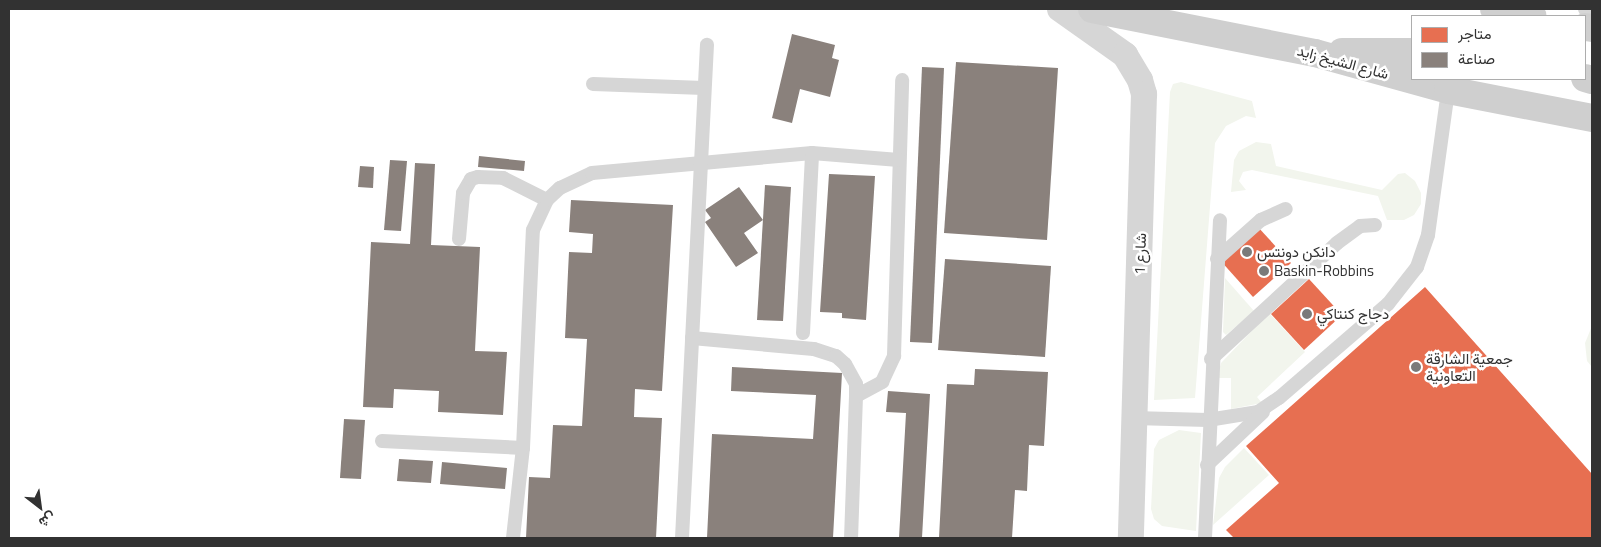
<!DOCTYPE html>
<html>
<head>
<meta charset="utf-8">
<style>
  body { margin:0 }
  #map { position:relative; width:1601px; height:547px; overflow:hidden; background:#fff; font-family:"Titillium Web",Vazirmatn,sans-serif }
  div>[style] { position:absolute }
  [style*='--x'] { left:calc(var(--x)*1px); top:calc(var(--y)*1px); width:calc(var(--w)*1px); rotate:calc(var(--a)*1deg) }
  .green>* { inset:0; background:#f2f5ed }
  .shops>* { inset:0; background:#e76f51 }
  .industry>* { inset:0; background:#8a817c }
  .lane>* { height:14px; margin:-7px; padding:0 7px; transform-origin:7px; border-radius:7px; background:#d6d6d6 }
  .street>* { height:26px; margin:-13px; padding:0 13px; transform-origin:13px; border-radius:13px; background:#d6d6d6 }
  .secondary>* { height:28px; margin:-14px; padding:0 14px; transform-origin:14px; border-radius:14px; background:#cfcfcf }
  .dots>* { width:14px; height:14px; translate:-50% -50%; box-sizing:border-box; border:2px solid #fff; border-radius:50% }
  span { translate:-50% -50%; white-space:nowrap; text-align:center; line-height:1.15; -webkit-text-stroke:5px #fff; paint-order:stroke }
  .street-label { font-size:15px; color:#323232 }
  .poi-label { font-size:15px; color:#323232 }
  .left { translate:0 -50%; text-align:left }
  .frame { position:absolute; inset:0; border:10px solid #323232; pointer-events:none }
  .legend { position:absolute; left:1411px; top:15px; width:175px; height:65px; box-sizing:border-box; background:#fff; border:1px solid #adadad; margin:0; padding:6px 9px; list-style:none; font-size:15px; color:#323232 }
  .legend li { display:flex; align-items:center; gap:10px; height:25px }
  .legend b { width:25px; border:1px solid #adadad }
  .north { position:absolute; left:15px; top:482px; width:50px; height:50px; -webkit-text-stroke:4px #fff; paint-order:stroke; rotate:150deg; font-size:14px; font-weight:700; line-height:20px; text-align:center; color:#323232 }
  .north::after { content:''; display:block; margin:auto; width:18px; height:22px; background:#323232; clip-path:polygon(50% 0,100% 100%,50% 72%,0 100%) }
</style>
</head>
<body>
<div id="map">
  <div class="green">
    <div style="clip-path:polygon(1181px 82px,1252px 101px,1256px 118px,1246px 116px,1226px 126px,1215px 143px,1195px 398px,1154px 400px,1170px 92px,1173px 84px)"></div>
    <div style="clip-path:polygon(1256px 142px,1271px 144px,1276px 166px,1382px 190px,1398px 174px,1405px 173px,1415px 181px,1421px 193px,1421px 204px,1414px 215px,1404px 220px,1387px 220px,1378px 196px,1252px 170px,1243px 172px,1239px 181px,1246px 190px,1231px 192px,1234px 160px,1239px 151px)"></div>
    <div style="clip-path:polygon(1225px 278px,1254px 311px,1226px 335px,1223px 332px)"></div>
    <div style="clip-path:polygon(1269px 313px,1305px 352px,1257px 397px,1262px 403px,1231px 409px,1231px 378px,1217px 378px,1221px 363px)"></div>
    <div style="clip-path:polygon(1592px 326px,1592px 367px,1587px 361px,1585px 343px)"></div>
    <div style="clip-path:polygon(1179px 430px,1201px 433px,1196px 531px,1162px 526px,1154px 519px,1151px 509px,1154px 449px,1159px 440px)"></div>
    <div style="clip-path:polygon(1244px 448px,1269px 475px,1213px 525px,1219px 478px,1225px 467px)"></div>
  </div>
  <div class="shops">
    <div style="clip-path:polygon(1257px 226px,1291px 263px,1253px 297px,1219px 259px)"></div>
    <div style="clip-path:polygon(1309px 279px,1342px 315px,1304px 350px,1271px 314px)"></div>
    <div style="clip-path:polygon(1425px 287px,1592px 474px,1592px 538px,1234px 538px,1226px 530px,1279px 483px,1246px 446px)"></div>
  </div>
  <div class="industry">
    <div style="clip-path:polygon(792px 34px,835px 45px,832px 58px,839px 60px,830px 97px,800px 89px,792px 123px,772px 118px)"></div>
    <div style="clip-path:polygon(956px 62px,1058px 68px,1047px 240px,944px 233px)"></div>
    <div style="clip-path:polygon(922px 67px,944px 68px,932px 343px,910px 342px)"></div>
    <div style="clip-path:polygon(479px 156px,525px 161px,524px 171px,478px 167px)"></div>
    <div style="clip-path:polygon(390px 160px,407px 161px,401px 231px,384px 230px)"></div>
    <div style="clip-path:polygon(415px 163px,435px 164px,431px 245px,480px 247px,475px 351px,507px 352px,503px 415px,438px 412px,439px 391px,394px 389px,393px 408px,363px 407px,371px 242px,410px 244px)"></div>
    <div style="clip-path:polygon(360px 166px,374px 167px,373px 188px,358px 187px)"></div>
    <div style="clip-path:polygon(829px 174px,875px 176px,866px 320px,842px 318px,842px 313px,820px 312px)"></div>
    <div style="clip-path:polygon(765px 185px,791px 187px,783px 321px,757px 320px)"></div>
    <div style="clip-path:polygon(739px 187px,763px 220px,744px 233px,758px 253px,736px 267px,705px 222px,711px 218px,705px 210px)"></div>
    <div style="clip-path:polygon(571px 200px,673px 205px,662px 391px,635px 389px,634px 417px,662px 418px,656px 538px,526px 538px,529px 477px,550px 478px,553px 425px,582px 426px,587px 339px,565px 338px,568px 272px,569px 252px,592px 253px,593px 234px,569px 232px)"></div>
    <div style="clip-path:polygon(945px 259px,1051px 266px,1045px 357px,938px 350px)"></div>
    <div style="clip-path:polygon(732px 367px,842px 373px,833px 538px,707px 538px,712px 434px,813px 439px,816px 395px,731px 391px)"></div>
    <div style="clip-path:polygon(975px 369px,1048px 372px,1044px 446px,1029px 445px,1027px 491px,1015px 490px,1012px 538px,939px 538px,947px 384px,974px 385px)"></div>
    <div style="clip-path:polygon(888px 391px,930px 394px,922px 538px,899px 538px,906px 413px,886px 412px)"></div>
    <div style="clip-path:polygon(344px 419px,365px 420px,361px 479px,340px 478px)"></div>
    <div style="clip-path:polygon(399px 459px,433px 461px,431px 483px,397px 481px)"></div>
    <div style="clip-path:polygon(442px 462px,507px 468px,505px 489px,440px 484px)"></div>
  </div>
  <div class="lane">
    <div style="--x:1585;--y:9;--w:15;--a:62"></div>
    <div style="--x:593;--y:84;--w:111;--a:2.1"></div>
    <div style="--x:459;--y:239;--w:46;--a:-85"></div>
    <div style="--x:463;--y:193;--w:16;--a:-60"></div>
    <div style="--x:471;--y:179;--w:7;--a:-16"></div>
    <div style="--x:478;--y:177;--w:25;--a:2"></div>
    <div style="--x:503;--y:178;--w:49;--a:26.6"></div>
    <div style="--x:1217;--y:259;--w:59;--a:-41.6"></div>
    <div style="--x:1261;--y:220;--w:27;--a:-24"></div>
    <div style="--x:803;--y:333;--w:180;--a:-87.1"></div>
    <div style="--x:692;--y:338;--w:122;--a:5.2"></div>
    <div style="--x:814;--y:349;--w:23;--a:18"></div>
    <div style="--x:836;--y:356;--w:12;--a:42"></div>
    <div style="--x:845;--y:364;--w:23;--a:61"></div>
    <div style="--x:856;--y:384;--w:12;--a:90"></div>
    <div style="--x:856;--y:396;--w:142;--a:92"></div>
    <div style="--x:1211;--y:359;--w:171;--a:-42.6"></div>
    <div style="--x:1337;--y:243;--w:29;--a:-36"></div>
    <div style="--x:1360;--y:226;--w:15;--a:-4"></div>
    <div style="--x:856;--y:396;--w:30;--a:-28"></div>
    <div style="--x:882;--y:382;--w:29;--a:-65"></div>
    <div style="--x:894;--y:356;--w:276;--a:-88.3"></div>
    <div style="--x:1133;--y:418;--w:75;--a:1.5"></div>
    <div style="--x:1208;--y:420;--w:51;--a:-9.1"></div>
    <div style="--x:1258;--y:412;--w:25;--a:-34"></div>
    <div style="--x:1279;--y:398;--w:144;--a:-40.8"></div>
    <div style="--x:1388;--y:304;--w:47;--a:-51.9"></div>
    <div style="--x:1417;--y:267;--w:34;--a:-71"></div>
    <div style="--x:1428;--y:235;--w:146;--a:-82.1"></div>
    <div style="--x:382;--y:441;--w:141;--a:2.8"></div>
    <div style="--x:1207;--y:465;--w:77;--a:-43.4"></div>
    <div style="--x:513;--y:538;--w:91;--a:-83.7"></div>
    <div style="--x:523;--y:448;--w:218;--a:-87.4"></div>
    <div style="--x:533;--y:230;--w:33;--a:-65"></div>
    <div style="--x:547;--y:200;--w:18;--a:-43"></div>
    <div style="--x:560;--y:188;--w:35;--a:-25"></div>
    <div style="--x:592;--y:173;--w:221;--a:-5.2"></div>
    <div style="--x:812;--y:153;--w:87;--a:4.6"></div>
    <div style="--x:682;--y:538;--w:494;--a:-87.1"></div>
    <div style="--x:1205;--y:538;--w:318;--a:-87.3"></div>
  </div>
  <div class="street">
    <div style="--x:1060;--y:9;--w:80;--a:35.3"></div>
    <div style="--x:1125;--y:55;--w:29;--a:59"></div>
    <div style="--x:1140;--y:80;--w:15;--a:74"></div>
    <div style="--x:1144;--y:94;--w:444;--a:91.7"></div>
  </div>
  <div class="secondary">
    <div style="--x:1092;--y:9;--w:227;--a:11.2"></div>
    <div style="--x:1315;--y:53;--w:138;--a:15.5"></div>
    <div style="--x:1448;--y:90;--w:147;--a:11"></div>
    <div style="--x:1494;--y:9;--w:39;--a:10"></div>
    <div style="--x:1585;--y:27;--w:7;--a:8"></div>
    <div style="--x:1342;--y:52;--w:70;--a:0"></div>
    <div style="--x:1585;--y:78;--w:7;--a:16"></div>
  </div>
  <div class="dots">
    <div style="left:1247px;top:252px;background:#7a7a7a"></div>
    <div style="left:1264px;top:271px;background:#7a7a7a"></div>
    <div style="left:1307px;top:314px;background:#7a7a7a"></div>
    <div style="left:1416px;top:367px;background:#7a7a7a"></div>
  </div>
  <div class="street-label">
    <span style="left:1343px;top:62px;rotate:15deg">شارع الشيخ زايد</span>
    <span style="left:1140px;top:254px;rotate:-88deg">شارع 1</span>
  </div>
  <div class="poi-label">
    <span class="left" style="left:1257px;top:252px">دانكن دونتس</span>
    <span class="left" style="left:1274px;top:271px">Baskin-Robbins</span>
    <span class="left" style="left:1317px;top:314px">دجاج كنتاكي</span>
    <span class="left" style="left:1426px;top:367px">جمعية الشارقة<br>التعاونية</span>
  </div>
  <div class="frame"></div>
  <ul class="legend">
  <li><b style="height:14px;background:#e76f51"></b>متاجر</li>
  <li><b style="height:14px;background:#8a817c"></b>صناعة</li>
  </ul>
  <div class="north">ش</div>
</div>
</body>
</html>
